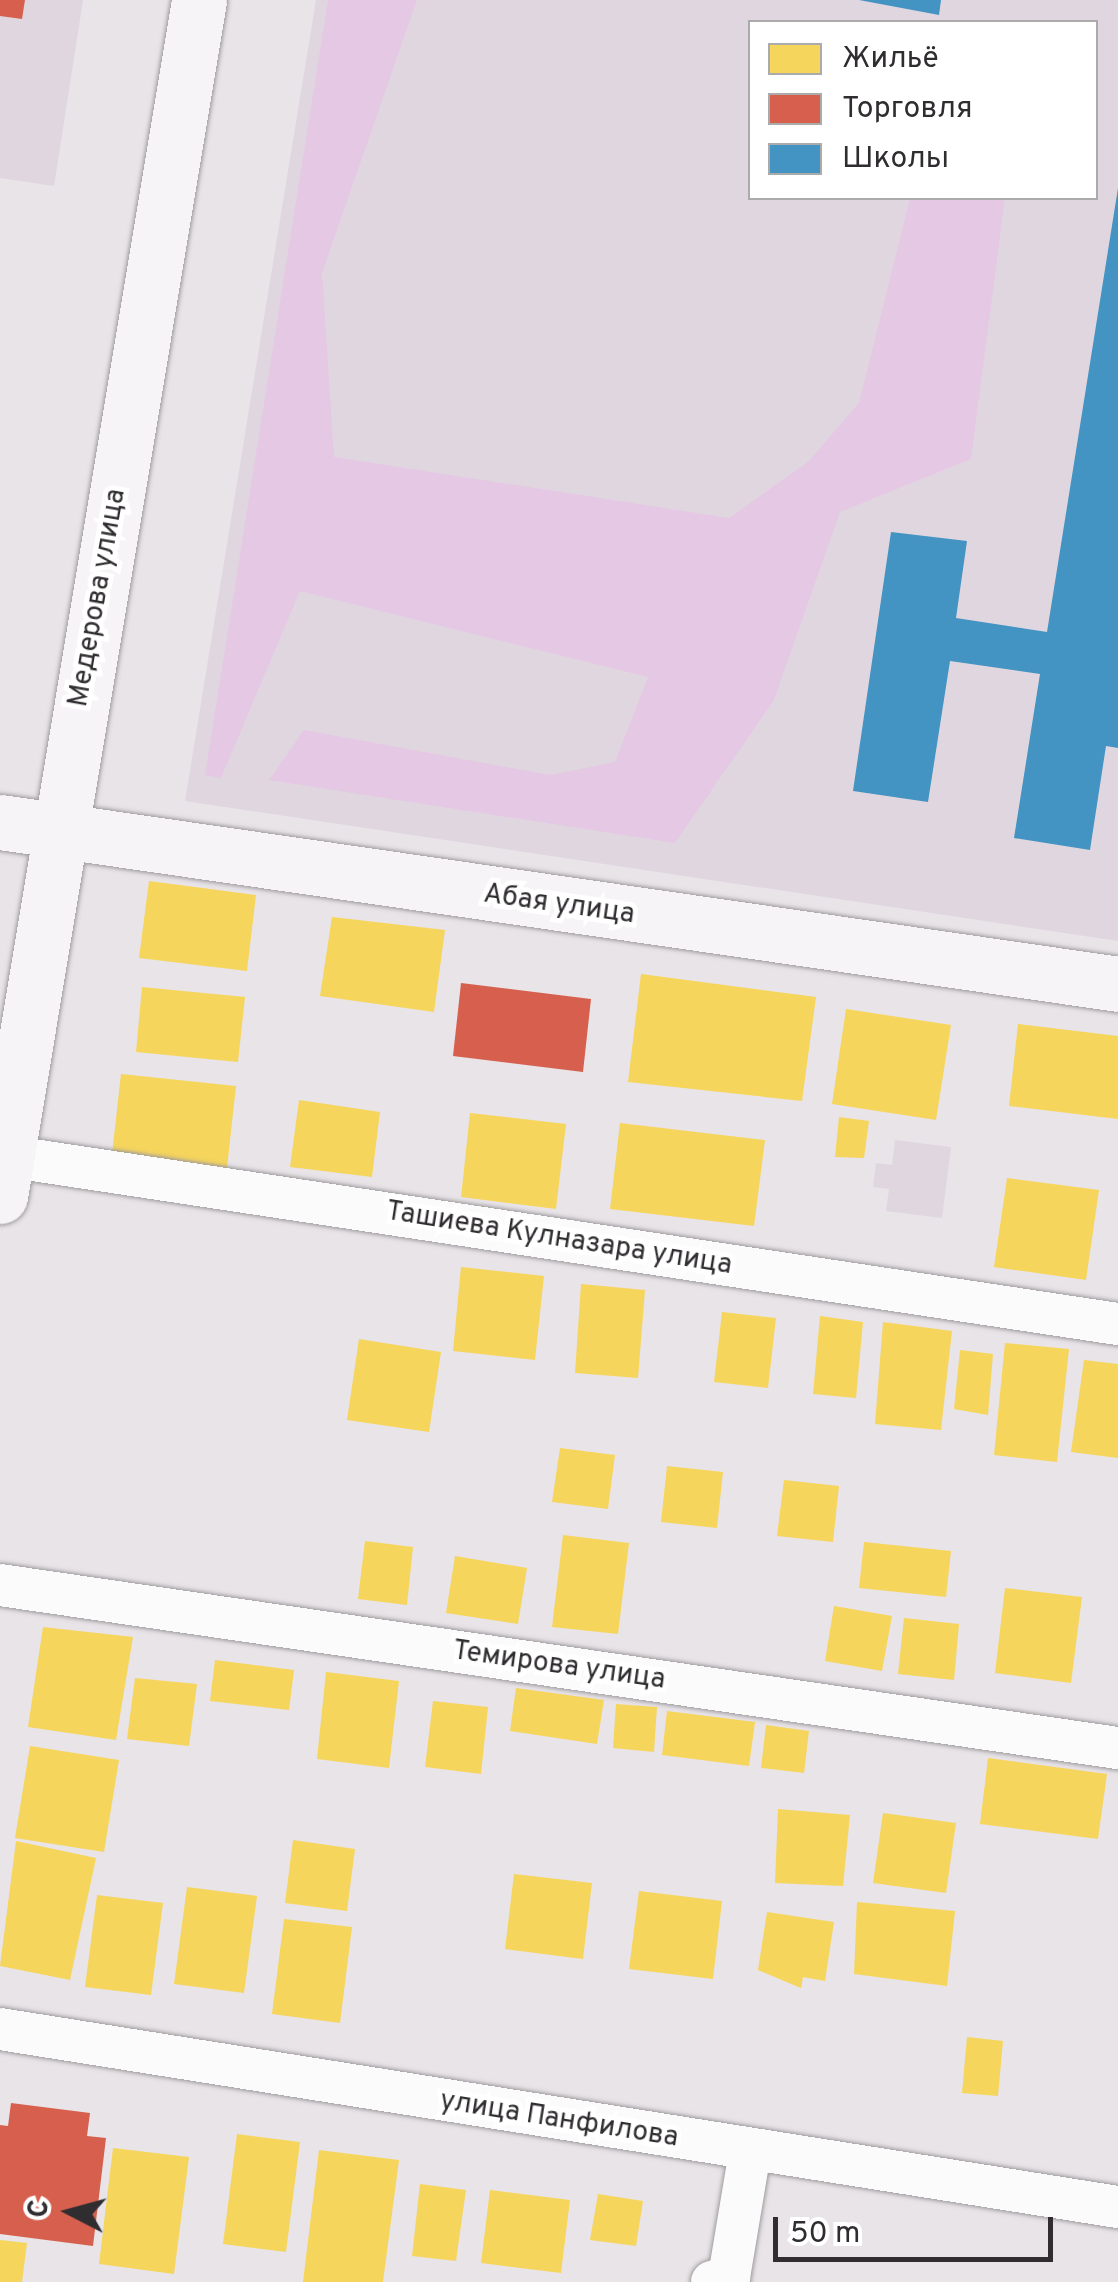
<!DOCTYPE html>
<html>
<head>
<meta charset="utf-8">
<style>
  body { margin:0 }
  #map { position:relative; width:1118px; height:2282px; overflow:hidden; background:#e8e4e8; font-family:Overpass,sans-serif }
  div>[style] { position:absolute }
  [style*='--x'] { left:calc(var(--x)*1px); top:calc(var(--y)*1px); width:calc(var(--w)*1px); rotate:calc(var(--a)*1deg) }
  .built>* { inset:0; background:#e0d6df }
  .green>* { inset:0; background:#e5c8e4 }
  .homes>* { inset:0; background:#f6d55c }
  .shops>* { inset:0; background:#d6604d }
  .schools>* { inset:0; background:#4393c3 }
  .roads { filter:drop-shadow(0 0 2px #9f9c9f) drop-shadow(0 0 2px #9f9c9f) }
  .street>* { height:42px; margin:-21px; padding:0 21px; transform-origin:21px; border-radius:21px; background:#fcfbfc }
  .secondary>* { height:55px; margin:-27.5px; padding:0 27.5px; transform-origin:27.5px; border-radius:27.5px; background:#f7f4f7 }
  span { translate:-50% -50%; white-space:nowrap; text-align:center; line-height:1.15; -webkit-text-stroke:10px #fff; paint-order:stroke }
  .street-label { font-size:28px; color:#302d30 }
  .legend { position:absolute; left:748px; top:20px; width:350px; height:180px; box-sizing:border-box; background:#fff; border:2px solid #acabac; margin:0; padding:12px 18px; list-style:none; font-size:30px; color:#302d30 }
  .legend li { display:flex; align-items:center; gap:20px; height:50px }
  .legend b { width:50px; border:2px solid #acabac }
  .north { position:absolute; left:20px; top:2162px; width:100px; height:100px; -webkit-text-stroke:8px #fff; paint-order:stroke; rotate:276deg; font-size:28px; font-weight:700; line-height:40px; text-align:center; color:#302d30 }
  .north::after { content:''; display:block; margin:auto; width:35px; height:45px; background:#302d30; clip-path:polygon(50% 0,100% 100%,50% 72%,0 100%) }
  .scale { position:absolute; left:773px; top:2217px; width:280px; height:45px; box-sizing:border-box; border:5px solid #302d30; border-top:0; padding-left:12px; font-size:30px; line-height:35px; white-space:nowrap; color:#302d30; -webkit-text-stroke:8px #fff; paint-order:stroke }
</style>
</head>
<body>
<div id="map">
  <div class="built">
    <div style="clip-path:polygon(0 0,83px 0,54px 186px,0 178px)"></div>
    <div style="clip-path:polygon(evenodd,316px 0,1118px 0,1118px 941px,185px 801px,316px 0,750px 22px,1096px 22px,1096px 198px,750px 198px,750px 22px)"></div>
    <div style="clip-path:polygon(895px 1140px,951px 1147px,942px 1218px,886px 1211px,889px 1189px,873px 1187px,876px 1163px,892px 1165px)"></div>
  </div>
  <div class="green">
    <div style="clip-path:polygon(328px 0,417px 0,322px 273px,334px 457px,729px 518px,808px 462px,859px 403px,910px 198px,1005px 198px,971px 459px,840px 512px,774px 700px,675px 843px,269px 780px,304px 730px,550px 775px,615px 762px,648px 677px,300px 591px,221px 778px,205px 775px)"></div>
  </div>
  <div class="homes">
    <div style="clip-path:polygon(149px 881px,256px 895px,247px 971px,139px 958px)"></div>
    <div style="clip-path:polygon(332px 917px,445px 930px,434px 1012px,320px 996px)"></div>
    <div style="clip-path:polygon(641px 974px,816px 997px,802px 1101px,628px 1082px)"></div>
    <div style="clip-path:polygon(142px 987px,245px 997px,238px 1062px,136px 1052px)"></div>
    <div style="clip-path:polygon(846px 1009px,951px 1025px,936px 1120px,832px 1104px)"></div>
    <div style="clip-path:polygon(1018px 1024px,1118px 1036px,1118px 1119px,1009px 1106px)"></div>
    <div style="clip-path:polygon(121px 1074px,236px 1086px,227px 1168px,112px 1154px)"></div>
    <div style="clip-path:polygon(299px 1100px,380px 1112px,372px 1177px,290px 1167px)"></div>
    <div style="clip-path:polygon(470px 1113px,566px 1124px,556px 1209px,461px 1197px)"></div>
    <div style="clip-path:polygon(839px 1117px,869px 1121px,864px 1158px,835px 1157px)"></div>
    <div style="clip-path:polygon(620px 1123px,765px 1140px,754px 1226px,610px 1209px)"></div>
    <div style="clip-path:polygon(1007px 1178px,1099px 1190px,1086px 1280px,994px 1267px)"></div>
    <div style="clip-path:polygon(461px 1267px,544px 1276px,535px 1360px,453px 1351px)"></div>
    <div style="clip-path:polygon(581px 1284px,645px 1290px,638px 1378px,575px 1373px)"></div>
    <div style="clip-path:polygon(722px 1312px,776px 1318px,768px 1388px,714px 1382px)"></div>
    <div style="clip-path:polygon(820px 1316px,863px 1322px,856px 1398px,813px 1394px)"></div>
    <div style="clip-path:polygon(883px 1322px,952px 1331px,941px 1430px,875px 1424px)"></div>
    <div style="clip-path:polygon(359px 1339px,441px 1352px,429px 1432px,347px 1420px)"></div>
    <div style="clip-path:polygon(1005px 1343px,1069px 1349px,1057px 1462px,994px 1455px)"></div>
    <div style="clip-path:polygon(960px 1350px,993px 1354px,988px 1415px,954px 1409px)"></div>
    <div style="clip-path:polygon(1084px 1360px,1118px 1364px,1118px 1458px,1071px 1452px)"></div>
    <div style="clip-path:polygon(560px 1448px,615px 1455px,608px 1509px,552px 1502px)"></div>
    <div style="clip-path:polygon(667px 1466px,723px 1472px,717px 1528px,661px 1522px)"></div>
    <div style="clip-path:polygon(784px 1480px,839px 1486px,833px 1542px,777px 1536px)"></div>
    <div style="clip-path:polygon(563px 1535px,629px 1543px,618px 1634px,552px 1627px)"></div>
    <div style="clip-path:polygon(365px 1541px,413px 1547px,407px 1605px,358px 1599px)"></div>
    <div style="clip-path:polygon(864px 1542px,951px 1551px,946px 1597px,859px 1588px)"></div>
    <div style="clip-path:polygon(455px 1556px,527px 1568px,518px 1624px,446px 1613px)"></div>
    <div style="clip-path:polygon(1005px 1588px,1082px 1597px,1071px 1683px,995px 1673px)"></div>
    <div style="clip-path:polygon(834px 1606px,892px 1616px,882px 1671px,825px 1661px)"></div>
    <div style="clip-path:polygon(904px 1618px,959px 1624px,954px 1680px,898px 1674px)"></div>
    <div style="clip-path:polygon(43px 1627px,133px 1637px,116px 1740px,28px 1727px)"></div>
    <div style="clip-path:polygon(215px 1660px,294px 1670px,289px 1710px,210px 1701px)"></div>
    <div style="clip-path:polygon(326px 1672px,399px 1681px,389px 1768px,317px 1759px)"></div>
    <div style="clip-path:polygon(135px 1678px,197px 1684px,189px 1746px,127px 1739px)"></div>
    <div style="clip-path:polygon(516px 1688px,604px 1700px,597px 1744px,510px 1731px)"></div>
    <div style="clip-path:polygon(433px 1701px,488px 1707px,481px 1774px,425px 1767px)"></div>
    <div style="clip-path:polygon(616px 1704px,657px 1707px,654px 1752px,613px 1748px)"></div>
    <div style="clip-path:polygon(667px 1711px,755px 1722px,749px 1766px,662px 1755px)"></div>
    <div style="clip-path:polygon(766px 1725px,809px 1731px,804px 1773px,761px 1768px)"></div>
    <div style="clip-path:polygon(30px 1746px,119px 1760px,104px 1852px,15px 1838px)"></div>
    <div style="clip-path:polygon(988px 1758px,1107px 1774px,1098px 1839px,980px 1824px)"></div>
    <div style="clip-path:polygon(778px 1809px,850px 1815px,843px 1886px,775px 1883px)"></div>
    <div style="clip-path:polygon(883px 1813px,956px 1823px,946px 1893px,873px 1883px)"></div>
    <div style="clip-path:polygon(293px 1840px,355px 1849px,347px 1911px,285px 1903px)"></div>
    <div style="clip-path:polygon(16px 1841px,96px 1858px,70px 1980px,0 1966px)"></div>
    <div style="clip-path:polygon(514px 1874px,592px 1883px,583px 1959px,505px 1949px)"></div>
    <div style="clip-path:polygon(187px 1887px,257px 1896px,244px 1993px,174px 1984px)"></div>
    <div style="clip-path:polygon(639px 1891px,722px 1901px,713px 1979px,629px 1969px)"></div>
    <div style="clip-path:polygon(97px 1895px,163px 1903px,151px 1995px,85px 1987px)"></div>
    <div style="clip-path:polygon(857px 1902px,955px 1911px,947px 1986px,854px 1974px)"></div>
    <div style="clip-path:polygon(767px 1912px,834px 1922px,825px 1981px,803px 1977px,801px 1988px,758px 1970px)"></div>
    <div style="clip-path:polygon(284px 1919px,352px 1927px,340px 2023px,272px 2014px)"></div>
    <div style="clip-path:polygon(967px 2037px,1003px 2041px,998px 2096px,962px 2093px)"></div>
    <div style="clip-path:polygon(237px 2134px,300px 2142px,286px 2252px,223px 2244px)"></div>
    <div style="clip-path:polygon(113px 2148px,189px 2157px,174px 2274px,99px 2264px)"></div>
    <div style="clip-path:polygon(319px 2150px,399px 2160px,383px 2282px,303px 2282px)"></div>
    <div style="clip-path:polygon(420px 2184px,466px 2190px,456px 2261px,412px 2256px)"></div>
    <div style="clip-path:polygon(490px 2190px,570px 2200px,561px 2273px,481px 2263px)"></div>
    <div style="clip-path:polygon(598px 2194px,643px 2201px,636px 2246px,590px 2240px)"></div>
    <div style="clip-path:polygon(0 2240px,27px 2243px,22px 2282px,0 2282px)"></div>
  </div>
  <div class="shops">
    <div style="clip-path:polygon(0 0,25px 0,22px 19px,0 16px)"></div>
    <div style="clip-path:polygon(461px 983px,591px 999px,583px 1072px,453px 1056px)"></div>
    <div style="clip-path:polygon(11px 2103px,90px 2113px,87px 2136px,106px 2138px,93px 2246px,0 2234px,0 2125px,8px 2126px)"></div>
  </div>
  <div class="schools">
    <div style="clip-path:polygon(859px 0,941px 0,939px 15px)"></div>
    <div style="clip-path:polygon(1118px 188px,1118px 748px,1106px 746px,1090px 850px,1014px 838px,1040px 674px,950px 661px,928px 802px,853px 791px,891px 532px,967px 541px,956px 618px,1047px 632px)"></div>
  </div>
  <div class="roads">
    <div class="street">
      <div style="--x:0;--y:1155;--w:1131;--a:8.6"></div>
      <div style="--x:0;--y:1585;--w:1130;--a:8.3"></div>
      <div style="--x:0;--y:2029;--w:1132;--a:9.05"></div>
      <div style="--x:712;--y:2282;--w:18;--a:-16"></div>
      <div style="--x:729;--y:2277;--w:128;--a:-80.5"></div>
    </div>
    <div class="secondary">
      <div style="--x:0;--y:822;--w:1130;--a:8.24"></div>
      <div style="--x:0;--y:1196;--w:1212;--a:-80.55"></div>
    </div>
  </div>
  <div class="street-label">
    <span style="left:98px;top:598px;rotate:-80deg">Медерова улица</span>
    <span style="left:559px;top:905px;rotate:8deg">Абая улица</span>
    <span style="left:559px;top:1239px;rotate:9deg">Ташиева Кулназара улица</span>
    <span style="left:559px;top:1666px;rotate:8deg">Темирова улица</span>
    <span style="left:559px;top:2120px;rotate:9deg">улица Панфилова</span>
  </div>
  <ul class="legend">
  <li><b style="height:28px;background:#f6d55c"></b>Жильё</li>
  <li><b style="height:28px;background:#d6604d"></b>Торговля</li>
  <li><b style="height:28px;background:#4393c3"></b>Школы</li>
  </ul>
  <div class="north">С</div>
  <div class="scale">50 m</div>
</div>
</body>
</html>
